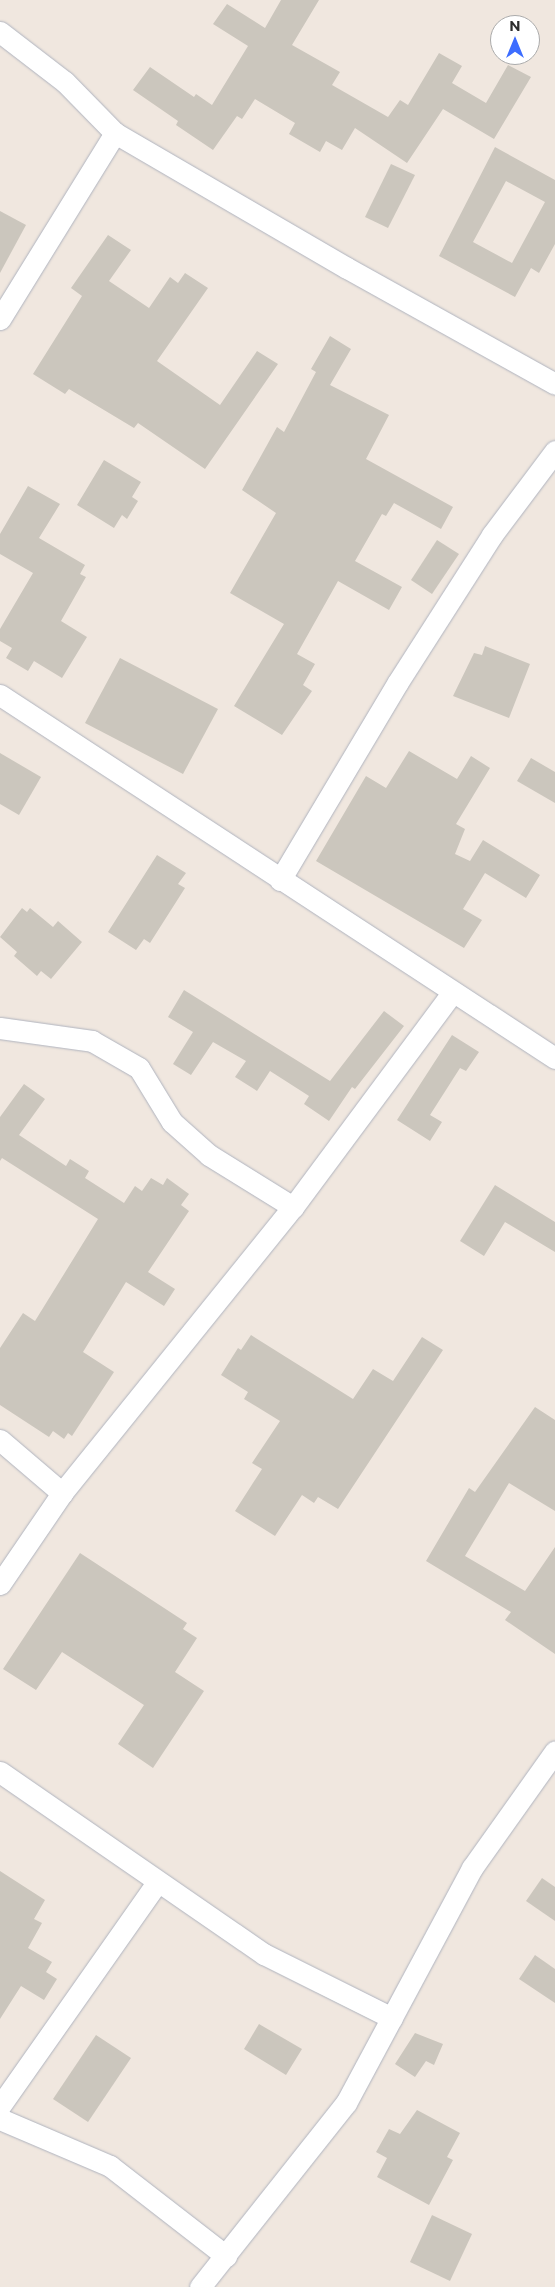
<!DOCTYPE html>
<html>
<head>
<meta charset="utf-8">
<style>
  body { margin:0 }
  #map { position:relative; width:555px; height:2287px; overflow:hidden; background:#f0e7df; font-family:Montserrat,sans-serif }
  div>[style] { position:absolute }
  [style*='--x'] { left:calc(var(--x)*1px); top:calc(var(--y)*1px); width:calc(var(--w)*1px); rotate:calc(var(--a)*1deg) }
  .building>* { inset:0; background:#cbc6bd }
  .roads { filter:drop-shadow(0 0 1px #afb3be) drop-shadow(0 0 1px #afb3be) }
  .street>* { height:21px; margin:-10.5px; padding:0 10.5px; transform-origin:10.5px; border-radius:10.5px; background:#fff }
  span { translate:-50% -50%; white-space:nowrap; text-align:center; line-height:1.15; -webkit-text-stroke:4px #fff; paint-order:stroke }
  .north { position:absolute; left:490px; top:15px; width:50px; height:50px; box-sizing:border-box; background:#fff; border:1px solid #ababab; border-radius:50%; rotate:0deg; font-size:14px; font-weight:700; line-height:20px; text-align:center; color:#2d2d2d }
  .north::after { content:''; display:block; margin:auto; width:18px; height:22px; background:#3d6dff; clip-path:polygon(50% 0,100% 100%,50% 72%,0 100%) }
</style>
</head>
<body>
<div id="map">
  <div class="building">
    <div style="clip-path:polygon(281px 0,319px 0,292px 45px,340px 72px,332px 85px,388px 117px,400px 100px,408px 105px,439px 53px,462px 66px,452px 83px,486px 103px,508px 65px,531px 77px,494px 139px,443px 109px,407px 163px,355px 128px,342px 150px,326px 141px,320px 152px,289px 134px,295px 123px,255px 99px,242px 119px,237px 116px,213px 150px,176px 125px,178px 121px,133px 90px,150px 67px,194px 97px,196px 94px,212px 105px,248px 46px,213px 24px,227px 4px,265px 28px)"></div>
    <div style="clip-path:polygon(evenodd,495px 147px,555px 180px,555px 244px,539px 273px,531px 268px,515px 297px,439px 256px,495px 147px,506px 181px,545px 202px,512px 263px,473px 242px,506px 181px)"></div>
    <div style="clip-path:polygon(391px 164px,415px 175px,388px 228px,365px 217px)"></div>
    <div style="clip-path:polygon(0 211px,26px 225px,0 273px)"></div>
    <div style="clip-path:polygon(108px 235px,131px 250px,109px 281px,149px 308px,170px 277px,178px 283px,185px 273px,208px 288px,157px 361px,220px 405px,257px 351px,278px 364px,205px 469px,138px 423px,134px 428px,69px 389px,65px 394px,33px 374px,82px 296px,71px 288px)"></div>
    <div style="clip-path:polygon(330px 336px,351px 349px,330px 385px,389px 415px,366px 459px,453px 507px,441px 529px,394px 503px,386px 516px,382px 514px,355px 561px,402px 587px,389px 610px,338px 581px,297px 654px,315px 664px,303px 685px,312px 691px,282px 735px,234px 706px,284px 624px,230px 593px,276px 513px,242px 490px,277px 427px,284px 432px,316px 372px,311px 369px)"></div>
    <div style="clip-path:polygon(104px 460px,141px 482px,132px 497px,138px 501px,127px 519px,122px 515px,114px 528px,77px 505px)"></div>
    <div style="clip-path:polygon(28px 486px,60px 504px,39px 538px,85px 565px,80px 574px,86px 577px,61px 621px,87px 637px,62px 678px,34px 661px,28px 671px,6px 658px,12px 648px,0 641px,0 629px,33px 573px,0 554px,0 534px)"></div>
    <div style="clip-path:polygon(437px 540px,459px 554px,432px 594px,411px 580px)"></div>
    <div style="clip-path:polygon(485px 646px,530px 664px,509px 718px,453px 696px,474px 653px,482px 655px)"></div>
    <div style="clip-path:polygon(120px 658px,218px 709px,183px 774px,85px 723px)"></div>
    <div style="clip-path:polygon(409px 751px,457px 779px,471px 756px,490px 768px,456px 824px,465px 829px,455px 854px,470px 861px,483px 840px,540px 875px,526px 898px,485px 873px,463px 909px,482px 920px,464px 948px,316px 861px,366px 776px,386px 788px)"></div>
    <div style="clip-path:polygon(0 753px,41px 777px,19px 815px,0 804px)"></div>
    <div style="clip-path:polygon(531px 758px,555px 772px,555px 803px,517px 781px)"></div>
    <div style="clip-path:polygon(157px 855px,186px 873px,178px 884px,185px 888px,150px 943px,144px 939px,136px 950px,108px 932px)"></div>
    <div style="clip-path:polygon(22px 908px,27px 912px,30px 908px,53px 927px,58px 921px,82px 942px,51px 979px,41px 971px,37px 976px,14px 956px,17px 952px,0 937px)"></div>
    <div style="clip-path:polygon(184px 990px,330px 1081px,384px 1011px,404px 1026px,355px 1089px,352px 1087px,329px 1121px,304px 1104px,309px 1096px,270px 1071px,257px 1091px,235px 1077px,246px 1061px,213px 1042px,191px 1075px,173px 1064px,193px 1032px,168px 1017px)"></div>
    <div style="clip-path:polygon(452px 1035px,479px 1052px,466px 1071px,460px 1068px,430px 1115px,442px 1122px,430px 1141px,397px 1120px)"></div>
    <div style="clip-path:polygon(24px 1084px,45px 1099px,19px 1135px,66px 1166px,70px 1159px,89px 1171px,85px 1178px,124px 1203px,135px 1186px,142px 1191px,151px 1178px,163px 1185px,167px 1178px,189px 1194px,181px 1205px,189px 1211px,148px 1272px,175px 1289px,164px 1306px,126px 1282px,83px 1352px,114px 1372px,72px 1436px,68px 1433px,64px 1439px,53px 1431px,49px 1437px,0 1405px,0 1348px,23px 1313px,35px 1321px,98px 1219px,2px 1158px,0 1161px,0 1117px)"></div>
    <div style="clip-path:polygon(495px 1185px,555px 1222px,555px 1252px,505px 1222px,484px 1256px,460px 1241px)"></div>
    <div style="clip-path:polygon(251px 1335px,353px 1399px,373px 1369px,393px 1381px,422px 1337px,443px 1350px,338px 1509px,318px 1497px,314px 1503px,302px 1495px,275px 1536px,235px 1511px,262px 1469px,252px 1463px,280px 1421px,244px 1399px,248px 1392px,221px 1375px,238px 1348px,241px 1350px)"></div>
    <div style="clip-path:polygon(535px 1407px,555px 1420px,555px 1511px,509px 1483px,465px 1556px,525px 1591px,555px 1547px,555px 1654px,505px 1620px,511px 1612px,426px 1561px,469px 1488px,475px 1492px)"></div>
    <div style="clip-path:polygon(80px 1553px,187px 1623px,183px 1629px,197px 1638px,175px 1672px,204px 1691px,153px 1768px,118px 1744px,144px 1705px,62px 1652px,36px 1690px,3px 1669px)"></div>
    <div style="clip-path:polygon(0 1871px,45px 1900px,34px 1919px,42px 1923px,28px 1948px,52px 1962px,46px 1972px,57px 1979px,44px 2000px,21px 1986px,0 2019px)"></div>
    <div style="clip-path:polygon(542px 1878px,555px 1887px,555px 1921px,526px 1901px)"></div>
    <div style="clip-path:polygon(535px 1955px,555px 1969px,555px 2003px,519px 1979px)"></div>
    <div style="clip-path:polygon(259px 2024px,302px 2049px,286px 2075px,244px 2049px)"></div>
    <div style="clip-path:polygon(415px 2033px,443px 2044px,434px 2065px,426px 2061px,415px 2077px,395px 2064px)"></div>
    <div style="clip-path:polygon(96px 2035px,131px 2058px,88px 2122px,53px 2099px)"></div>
    <div style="clip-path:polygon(417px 2110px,460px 2133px,447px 2157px,453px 2160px,429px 2205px,377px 2177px,387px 2158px,376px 2152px,389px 2129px,400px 2134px)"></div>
    <div style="clip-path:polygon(432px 2215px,472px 2234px,450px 2281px,410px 2262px)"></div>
  </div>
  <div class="roads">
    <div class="street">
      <div style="--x:0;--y:32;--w:82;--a:37.6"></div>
      <div style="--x:65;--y:82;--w:71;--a:45.6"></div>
      <div style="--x:115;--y:133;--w:268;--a:30.2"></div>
      <div style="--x:347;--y:268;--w:238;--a:29.1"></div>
      <div style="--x:0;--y:319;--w:219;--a:-58.3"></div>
      <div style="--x:0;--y:695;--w:663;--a:33.19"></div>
      <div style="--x:280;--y:880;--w:230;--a:-59.2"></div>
      <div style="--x:398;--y:682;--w:174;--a:-57.4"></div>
      <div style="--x:492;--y:535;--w:105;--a:-53.1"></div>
      <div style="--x:0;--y:1028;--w:93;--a:8"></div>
      <div style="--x:92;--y:1041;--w:54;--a:29.9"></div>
      <div style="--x:139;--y:1068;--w:63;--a:58.6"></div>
      <div style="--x:172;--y:1122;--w:50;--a:41.7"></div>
      <div style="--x:209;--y:1155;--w:99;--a:31.8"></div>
      <div style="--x:0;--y:1440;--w:82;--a:40.5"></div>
      <div style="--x:0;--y:1584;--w:110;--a:-55.7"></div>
      <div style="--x:62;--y:1493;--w:368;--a:-51.1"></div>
      <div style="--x:293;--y:1207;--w:267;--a:-53.4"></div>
      <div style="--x:0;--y:1772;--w:321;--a:34.6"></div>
      <div style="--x:264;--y:1954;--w:143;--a:26.6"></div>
      <div style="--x:0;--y:2106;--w:273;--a:-54.9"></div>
      <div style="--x:0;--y:2119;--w:120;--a:23.1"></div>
      <div style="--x:110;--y:2166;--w:147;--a:37.8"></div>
      <div style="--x:200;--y:2287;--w:235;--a:-51.6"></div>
      <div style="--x:346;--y:2103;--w:267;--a:-61.8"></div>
      <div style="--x:472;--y:1868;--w:143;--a:-54.6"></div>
    </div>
  </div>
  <div class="north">N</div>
</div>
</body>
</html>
